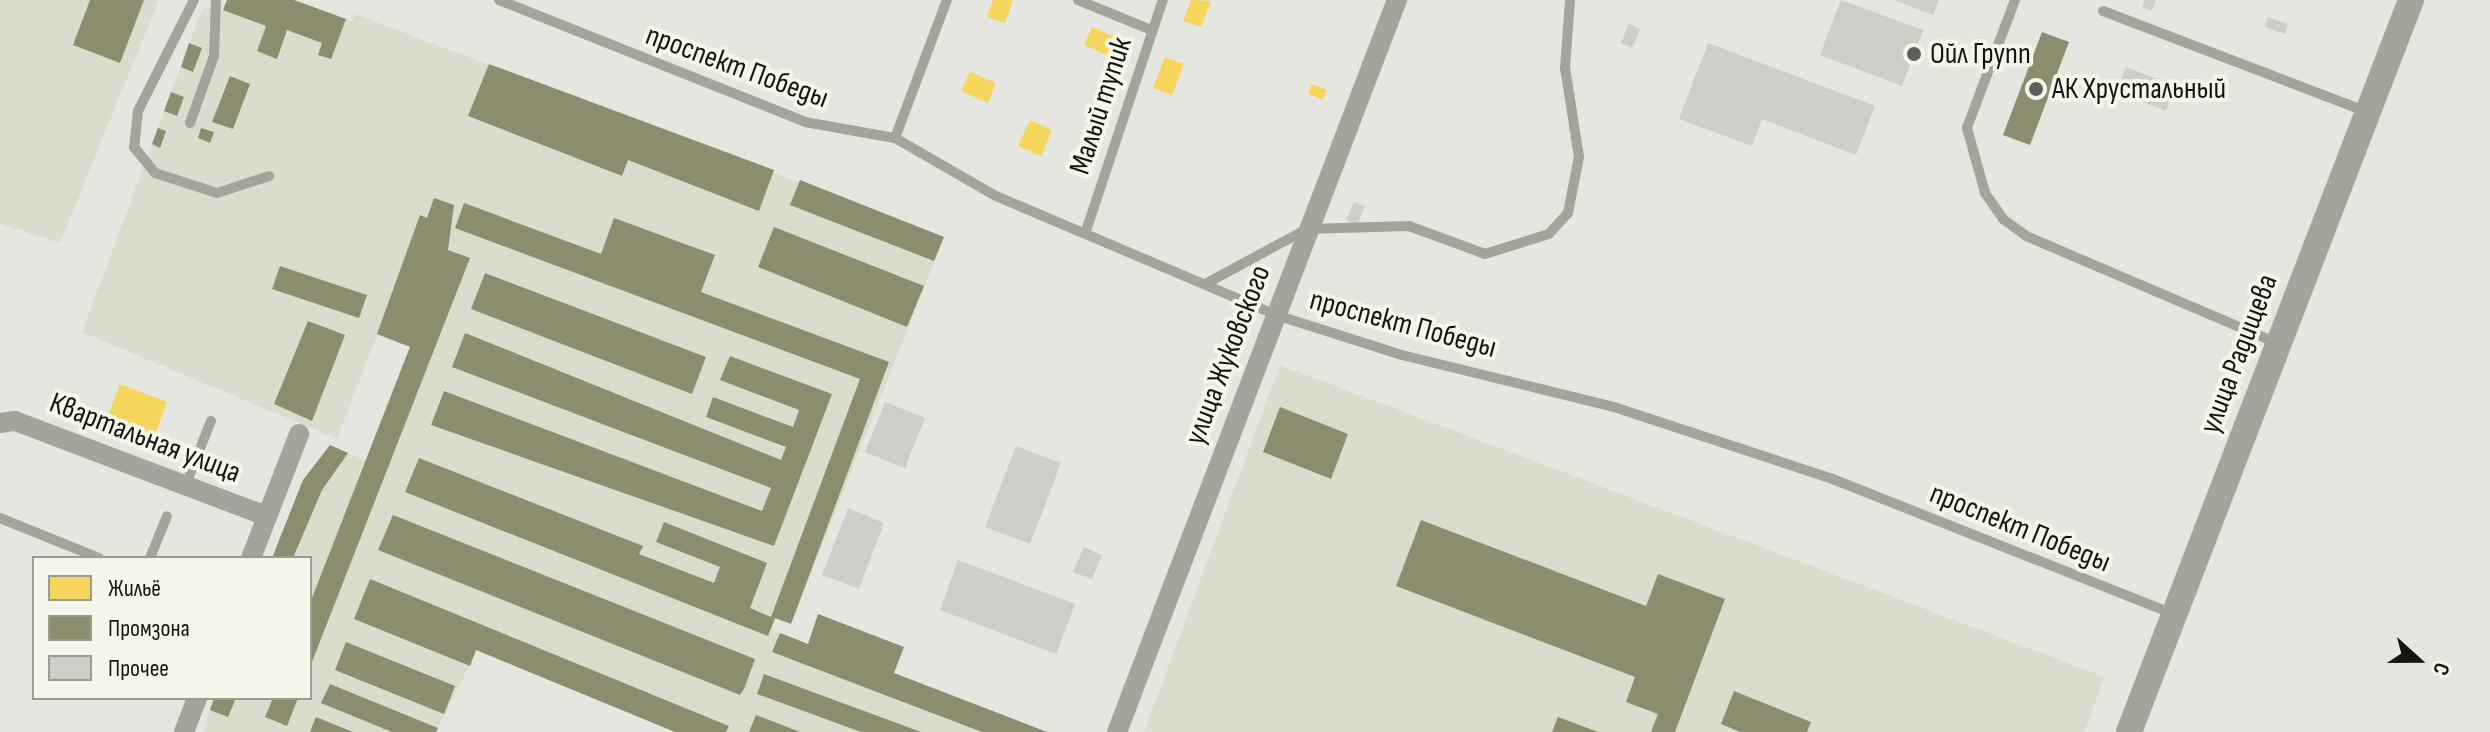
<!DOCTYPE html>
<html>
<head>
<meta charset="utf-8">
<style>
  body { margin:0 }
  #map { position:relative; width:2490px; height:732px; overflow:hidden; background:#e5e6df; font-family:"Sofia Sans Condensed",sans-serif }
  div>[style] { position:absolute }
  [style*='--x'] { left:calc(var(--x)*1px); top:calc(var(--y)*1px); width:calc(var(--w)*1px); rotate:calc(var(--a)*1deg) }
  .built>* { inset:0; background:#d9ddce }
  .homes>* { inset:0; background:#f6d55c }
  .industry>* { inset:0; background:#8c8c6e }
  .building>* { inset:0; background:#cccec8 }
  .service>* { height:10px; margin:-5px; padding:0 5px; transform-origin:5px; border-radius:5px; background:#a3a59c }
  .minor>* { height:20px; margin:-10px; padding:0 10px; transform-origin:10px; border-radius:10px; background:#a3a59c }
  .tertiary>* { height:26px; margin:-13px; padding:0 13px; transform-origin:13px; border-radius:13px; background:#a3a59c }
  .dots>* { width:22px; height:22px; translate:-50% -50%; box-sizing:border-box; border:4px solid #f3f6e9; border-radius:50% }
  span { translate:-50% -50%; white-space:nowrap; text-align:center; line-height:1.15; -webkit-text-stroke:8px #f3f6e9; paint-order:stroke }
  .poi-label { font-size:30px; color:#151612 }
  .left { translate:0 -50%; text-align:left }
  .street-label { font-size:30px; color:#151612 }
  .legend { position:absolute; left:32px; top:556px; width:280px; height:144px; box-sizing:border-box; background:#f3f6e9; border:2px solid #9a9c93; margin:0; padding:10px 14px; list-style:none; font-size:24px; color:#151612 }
  .legend li { display:flex; align-items:center; gap:16px; height:40px }
  .legend b { width:40px; border:2px solid #9a9c93 }
  .north { position:absolute; left:2378px; top:620px; width:80px; height:80px; -webkit-text-stroke:6px #f3f6e9; paint-order:stroke; rotate:111deg; font-size:22px; font-weight:700; line-height:32px; text-align:center; color:#151612 }
  .north::after { content:''; display:block; margin:auto; width:28px; height:36px; background:#151612; clip-path:polygon(50% 0,100% 100%,50% 72%,0 100%) }
</style>
</head>
<body>
<div id="map">
  <div class="built">
    <div style="clip-path:polygon(0 0,159px 0,60px 243px,0 224px)"></div>
    <div style="clip-path:polygon(227px 0,294px 0,352px 21px,355px 14px,944px 237px,791px 624px,776px 618px,771px 630px,1048px 732px,675px 732px,477px 650px,436px 732px,203px 732px,214px 698px,310px 698px,310px 558px,272px 558px,303px 480px,330px 445px,365px 461px,410px 347px,377px 335px,337px 439px,82px 332px,203px 7px,223px 10px)"></div>
    <div style="clip-path:polygon(1280px 365px,2105px 677px,2084px 732px,1144px 732px)"></div>
  </div>
  <div class="homes">
    <div style="clip-path:polygon(993px 0,1013px 0,1005px 23px,987px 17px)"></div>
    <div style="clip-path:polygon(1191px 0,1211px 1px,1201px 27px,1183px 21px)"></div>
    <div style="clip-path:polygon(1092px 27px,1126px 42px,1118px 60px,1084px 45px)"></div>
    <div style="clip-path:polygon(1165px 57px,1184px 64px,1172px 95px,1153px 88px)"></div>
    <div style="clip-path:polygon(970px 72px,996px 83px,988px 103px,961px 91px)"></div>
    <div style="clip-path:polygon(1311px 84px,1327px 90px,1323px 100px,1308px 94px)"></div>
    <div style="clip-path:polygon(1030px 120px,1052px 130px,1041px 156px,1018px 146px)"></div>
    <div style="clip-path:polygon(120px 384px,167px 402px,149px 450px,102px 433px)"></div>
  </div>
  <div class="industry">
    <div style="clip-path:polygon(90px 0,144px 0,120px 63px,73px 45px)"></div>
    <div style="clip-path:polygon(227px 0,294px 0,346px 19px,331px 59px,318px 55px,322px 43px,287px 30px,277px 59px,257px 51px,266px 26px,223px 10px)"></div>
    <div style="clip-path:polygon(2042px 32px,2069px 42px,2030px 145px,2003px 135px)"></div>
    <div style="clip-path:polygon(189px 43px,202px 48px,193px 72px,181px 67px)"></div>
    <div style="clip-path:polygon(489px 64px,774px 170px,759px 211px,628px 160px,622px 176px,468px 116px)"></div>
    <div style="clip-path:polygon(230px 76px,250px 84px,233px 129px,212px 122px)"></div>
    <div style="clip-path:polygon(171px 92px,184px 97px,177px 116px,164px 111px)"></div>
    <div style="clip-path:polygon(158px 128px,166px 131px,160px 148px,152px 144px)"></div>
    <div style="clip-path:polygon(201px 128px,214px 132px,210px 143px,198px 138px)"></div>
    <div style="clip-path:polygon(800px 180px,944px 237px,934px 261px,790px 205px)"></div>
    <div style="clip-path:polygon(434px 198px,454px 205px,448px 250px,470px 258px,310px 667px,310px 603px,410px 347px,377px 334px,420px 215px,427px 218px)"></div>
    <div style="clip-path:polygon(464px 203px,601px 254px,614px 218px,715px 255px,701px 292px,889px 362px,791px 624px,775px 618px,768px 636px,405px 492px,419px 458px,643px 546px,639px 554px,714px 583px,720px 567px,656px 542px,664px 522px,767px 563px,750px 608px,771px 617px,860px 379px,455px 228px)"></div>
    <div style="clip-path:polygon(774px 227px,924px 286px,907px 327px,758px 267px)"></div>
    <div style="clip-path:polygon(280px 266px,367px 295px,359px 318px,272px 289px)"></div>
    <div style="clip-path:polygon(485px 273px,706px 357px,692px 394px,471px 309px)"></div>
    <div style="clip-path:polygon(308px 321px,345px 335px,312px 421px,274px 404px)"></div>
    <div style="clip-path:polygon(465px 333px,781px 460px,786px 447px,706px 417px,713px 397px,793px 427px,799px 410px,720px 380px,730px 356px,832px 394px,774px 546px,431px 425px,444px 391px,762px 511px,771px 488px,452px 367px)"></div>
    <div style="clip-path:polygon(1280px 407px,1348px 434px,1331px 479px,1263px 452px)"></div>
    <div style="clip-path:polygon(330px 445px,348px 453px,322px 490px,293px 558px,272px 558px,303px 480px)"></div>
    <div style="clip-path:polygon(393px 515px,755px 659px,744px 689px,740px 695px,378px 550px)"></div>
    <div style="clip-path:polygon(1421px 520px,1646px 606px,1658px 574px,1725px 599px,1675px 732px,1651px 732px,1658px 714px,1626px 702px,1635px 677px,1396px 586px)"></div>
    <div style="clip-path:polygon(370px 579px,729px 726px,726px 732px,675px 732px,476px 650px,470px 666px,354px 619px)"></div>
    <div style="clip-path:polygon(818px 614px,904px 647px,894px 673px,1047px 732px,982px 732px,772px 652px,780px 633px,808px 644px)"></div>
    <div style="clip-path:polygon(346px 642px,455px 686px,444px 714px,335px 670px)"></div>
    <div style="clip-path:polygon(764px 674px,921px 732px,861px 732px,757px 694px)"></div>
    <div style="clip-path:polygon(330px 684px,438px 728px,436px 732px,392px 732px,321px 703px)"></div>
    <div style="clip-path:polygon(1734px 691px,1811px 722px,1807px 732px,1740px 732px,1721px 724px)"></div>
    <div style="clip-path:polygon(214px 698px,236px 698px,228px 717px,210px 710px)"></div>
    <div style="clip-path:polygon(273px 698px,298px 698px,287px 726px,265px 717px)"></div>
    <div style="clip-path:polygon(756px 715px,800px 732px,749px 732px)"></div>
    <div style="clip-path:polygon(316px 717px,353px 732px,310px 732px)"></div>
    <div style="clip-path:polygon(1558px 717px,1598px 732px,1552px 732px)"></div>
  </div>
  <div class="building">
    <div style="clip-path:polygon(1841px 0,1923px 30px,1902px 86px,1820px 55px)"></div>
    <div style="clip-path:polygon(1894px 0,1939px 0,1933px 15px)"></div>
    <div style="clip-path:polygon(2145px 0,2156px 0,2152px 11px,2142px 7px)"></div>
    <div style="clip-path:polygon(2268px 17px,2288px 24px,2285px 34px,2265px 27px)"></div>
    <div style="clip-path:polygon(1629px 24px,1640px 29px,1632px 48px,1621px 43px)"></div>
    <div style="clip-path:polygon(1708px 43px,1875px 106px,1856px 155px,1762px 119px,1752px 146px,1679px 119px)"></div>
    <div style="clip-path:polygon(2126px 67px,2176px 86px,2166px 111px,2117px 92px)"></div>
    <div style="clip-path:polygon(1354px 202px,1365px 206px,1357px 225px,1346px 220px)"></div>
    <div style="clip-path:polygon(885px 402px,925px 418px,905px 468px,865px 452px)"></div>
    <div style="clip-path:polygon(1016px 446px,1061px 463px,1030px 544px,985px 527px)"></div>
    <div style="clip-path:polygon(848px 508px,884px 523px,859px 589px,822px 575px)"></div>
    <div style="clip-path:polygon(1084px 547px,1102px 555px,1092px 579px,1073px 572px)"></div>
    <div style="clip-path:polygon(958px 560px,1075px 604px,1056px 654px,940px 610px)"></div>
  </div>
  <div class="service">
    <div style="--x:194;--y:0;--w:124;--a:116.8"></div>
    <div style="--x:138;--y:111;--w:36;--a:96"></div>
    <div style="--x:134;--y:147;--w:33;--a:51"></div>
    <div style="--x:155;--y:173;--w:65;--a:17.9"></div>
    <div style="--x:217;--y:193;--w:55;--a:-18.1"></div>
    <div style="--x:499;--y:0;--w:329;--a:21.7"></div>
    <div style="--x:805;--y:122;--w:91;--a:10.1"></div>
    <div style="--x:895;--y:138;--w:116;--a:29.9"></div>
    <div style="--x:996;--y:196;--w:304;--a:23"></div>
    <div style="--x:1276;--y:315;--w:132;--a:17.6"></div>
    <div style="--x:1402;--y:355;--w:221;--a:13.8"></div>
    <div style="--x:1617;--y:408;--w:224;--a:18.2"></div>
    <div style="--x:1830;--y:478;--w:369;--a:21.6"></div>
    <div style="--x:1078;--y:0;--w:79;--a:22.3"></div>
    <div style="--x:2015;--y:0;--w:137;--a:110.6"></div>
    <div style="--x:1967;--y:128;--w:67;--a:74.5"></div>
    <div style="--x:1985;--y:193;--w:32;--a:55"></div>
    <div style="--x:2003;--y:219;--w:29;--a:36"></div>
    <div style="--x:2026;--y:236;--w:273;--a:23.1"></div>
    <div style="--x:2103;--y:11;--w:283;--a:20.9"></div>
    <div style="--x:190;--y:123;--w:71;--a:-70.3"></div>
    <div style="--x:214;--y:56;--w:56;--a:-88"></div>
    <div style="--x:895;--y:138;--w:147;--a:-69.4"></div>
    <div style="--x:1087;--y:228;--w:240;--a:-71.6"></div>
    <div style="--x:1207;--y:283;--w:114;--a:-28.4"></div>
    <div style="--x:1307;--y:229;--w:102;--a:-1.7"></div>
    <div style="--x:1409;--y:226;--w:81;--a:20.2"></div>
    <div style="--x:1485;--y:254;--w:67;--a:-17.4"></div>
    <div style="--x:1549;--y:234;--w:28;--a:-48"></div>
    <div style="--x:1568;--y:213;--w:57;--a:-78.9"></div>
    <div style="--x:1579;--y:157;--w:90;--a:-98.9"></div>
    <div style="--x:1565;--y:68;--w:68;--a:-85.8"></div>
    <div style="--x:186;--y:484;--w:68;--a:-68.4"></div>
    <div style="--x:0;--y:518;--w:107;--a:22"></div>
    <div style="--x:150;--y:558;--w:45;--a:-68"></div>
  </div>
  <div class="minor">
    <div style="--x:0;--y:423;--w:15;--a:-8"></div>
    <div style="--x:15;--y:421;--w:269;--a:20.7"></div>
    <div style="--x:251;--y:558;--w:133;--a:-68.8"></div>
    <div style="--x:184;--y:732;--w:36;--a:-69"></div>
    <div style="--x:1117;--y:732;--w:784;--a:-69.07"></div>
  </div>
  <div class="tertiary">
    <div style="--x:2129;--y:732;--w:784;--a:-68.93"></div>
  </div>
  <div class="dots">
    <div style="left:1914px;top:54px;background:#5e5f5a"></div>
    <div style="left:2036px;top:89px;background:#5e5f5a"></div>
  </div>
  <div class="poi-label">
    <span class="left" style="left:1930px;top:54px">Ойл Групп</span>
    <span class="left" style="left:2052px;top:89px">АК Хрустальный</span>
  </div>
  <div class="street-label">
    <span style="left:737px;top:67px;rotate:20deg">проспект Победы</span>
    <span style="left:1101px;top:106px;rotate:-72deg">Малый тупик</span>
    <span style="left:1403px;top:324px;rotate:15deg">проспект Победы</span>
    <span style="left:2239px;top:354px;rotate:-69deg">улица Радищева</span>
    <span style="left:1228px;top:355px;rotate:-69deg">улица Жуковского</span>
    <span style="left:145px;top:438px;rotate:21deg">Квартальная улица</span>
    <span style="left:2020px;top:528px;rotate:22deg">проспект Победы</span>
  </div>
  <ul class="legend">
  <li><b style="height:22px;background:#f6d55c"></b>Жильё</li>
  <li><b style="height:22px;background:#8c8c6e"></b>Промзона</li>
  <li><b style="height:22px;background:#cccec8"></b>Прочее</li>
  </ul>
  <div class="north">С</div>
</div>
</body>
</html>
